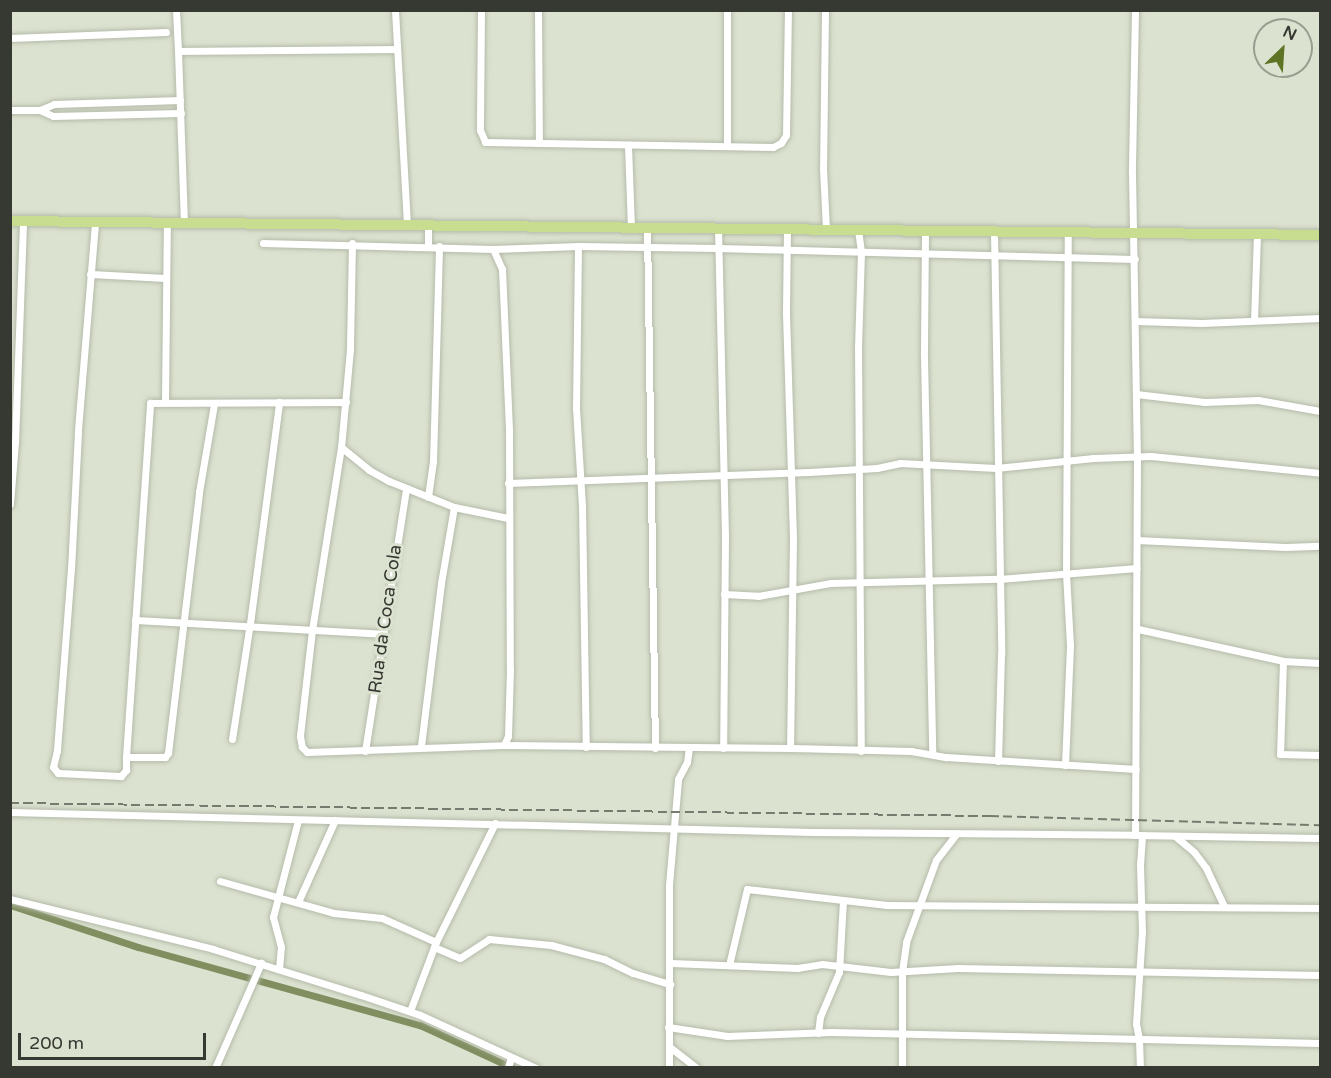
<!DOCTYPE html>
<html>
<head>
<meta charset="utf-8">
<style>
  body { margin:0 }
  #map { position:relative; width:1331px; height:1078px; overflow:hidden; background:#dce2d0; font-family:"Varela Round",sans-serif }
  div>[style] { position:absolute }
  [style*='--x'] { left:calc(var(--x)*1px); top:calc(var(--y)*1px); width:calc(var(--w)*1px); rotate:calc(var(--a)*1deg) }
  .canal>* { height:7px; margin:-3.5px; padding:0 3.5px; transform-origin:3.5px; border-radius:3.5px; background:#808e60 }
  .roads { filter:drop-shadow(0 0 2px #b5bbaa) drop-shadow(0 0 2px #b5bbaa) }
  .minor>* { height:7px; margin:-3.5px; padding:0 3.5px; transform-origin:3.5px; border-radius:3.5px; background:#fff }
  .primary>* { height:10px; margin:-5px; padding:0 5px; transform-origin:5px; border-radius:5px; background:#c9dd90 }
  .rail>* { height:1.5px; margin-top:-0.75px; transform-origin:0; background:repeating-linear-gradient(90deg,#767b6f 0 9px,transparent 0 13.5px) }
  span { translate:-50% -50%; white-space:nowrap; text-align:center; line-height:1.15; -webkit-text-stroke:6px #dce2d0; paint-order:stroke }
  .street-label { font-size:18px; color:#363932 }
  .frame { position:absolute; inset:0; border:12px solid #363932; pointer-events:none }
  .north { position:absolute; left:1253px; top:18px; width:60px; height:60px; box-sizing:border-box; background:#dce2d0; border:2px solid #9a9e91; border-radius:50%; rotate:25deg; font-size:16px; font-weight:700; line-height:24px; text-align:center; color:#363932 }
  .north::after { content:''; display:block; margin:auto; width:21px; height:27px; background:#5e7323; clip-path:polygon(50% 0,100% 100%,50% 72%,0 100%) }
  .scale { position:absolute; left:18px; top:1033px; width:188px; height:27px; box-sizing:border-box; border:3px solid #363932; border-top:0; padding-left:8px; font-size:18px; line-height:21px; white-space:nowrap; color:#363932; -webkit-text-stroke:4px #dce2d0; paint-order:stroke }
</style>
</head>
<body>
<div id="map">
  <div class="canal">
    <div style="--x:10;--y:905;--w:135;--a:18.2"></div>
    <div style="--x:138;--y:947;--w:293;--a:15.5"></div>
    <div style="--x:420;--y:1025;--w:102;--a:24.8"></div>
  </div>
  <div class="roads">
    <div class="minor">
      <div style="--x:176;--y:10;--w:41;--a:87.2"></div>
      <div style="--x:395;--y:10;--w:216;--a:86.8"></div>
      <div style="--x:481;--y:10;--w:120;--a:90.5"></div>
      <div style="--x:480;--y:130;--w:13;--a:67"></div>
      <div style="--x:485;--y:142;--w:288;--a:1"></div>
      <div style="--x:773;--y:147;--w:9;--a:-27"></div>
      <div style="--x:781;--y:143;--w:9;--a:-58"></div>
      <div style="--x:786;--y:135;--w:125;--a:-89.1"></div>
      <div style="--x:538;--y:10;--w:133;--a:89.6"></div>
      <div style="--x:825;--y:10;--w:158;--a:90.7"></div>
      <div style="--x:823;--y:168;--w:61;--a:87.2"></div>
      <div style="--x:1135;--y:10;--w:163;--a:91.1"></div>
      <div style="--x:1132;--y:173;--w:284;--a:89"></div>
      <div style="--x:1137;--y:457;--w:378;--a:90.3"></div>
      <div style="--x:1135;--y:835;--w:185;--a:0.9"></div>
      <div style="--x:10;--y:38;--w:156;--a:-2.2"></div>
      <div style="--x:10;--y:110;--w:30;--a:0"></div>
      <div style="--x:40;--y:110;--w:15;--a:-23"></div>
      <div style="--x:54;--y:104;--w:126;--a:-1.8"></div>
      <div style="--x:40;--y:110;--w:14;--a:25"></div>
      <div style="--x:53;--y:116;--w:128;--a:-1.3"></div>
      <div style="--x:727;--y:145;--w:135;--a:-90"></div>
      <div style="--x:628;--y:146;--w:81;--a:87.9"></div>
      <div style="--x:95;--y:223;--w:210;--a:94.7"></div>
      <div style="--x:78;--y:432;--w:136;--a:92.9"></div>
      <div style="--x:71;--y:568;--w:183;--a:94.4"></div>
      <div style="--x:57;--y:750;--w:17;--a:103"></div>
      <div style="--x:53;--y:767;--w:8;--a:50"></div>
      <div style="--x:58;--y:773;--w:63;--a:2.7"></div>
      <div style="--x:121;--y:776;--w:8;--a:-50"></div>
      <div style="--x:126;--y:770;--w:13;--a:-90"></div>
      <div style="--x:126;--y:757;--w:39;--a:0"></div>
      <div style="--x:165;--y:757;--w:5;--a:-53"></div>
      <div style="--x:168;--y:753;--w:263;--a:-83.2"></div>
      <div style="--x:199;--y:492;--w:89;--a:-80.3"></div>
      <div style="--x:184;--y:223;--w:172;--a:-92"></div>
      <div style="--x:178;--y:51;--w:218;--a:-0.5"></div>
      <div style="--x:428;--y:225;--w:21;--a:90"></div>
      <div style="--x:647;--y:228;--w:520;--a:89.12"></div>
      <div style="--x:718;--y:228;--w:309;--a:88.7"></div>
      <div style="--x:725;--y:537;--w:211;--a:90.5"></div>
      <div style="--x:787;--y:228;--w:86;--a:90.7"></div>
      <div style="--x:786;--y:314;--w:224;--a:88.2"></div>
      <div style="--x:793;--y:538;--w:210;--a:90.8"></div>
      <div style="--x:858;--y:230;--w:22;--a:82"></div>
      <div style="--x:861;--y:252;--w:94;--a:91.8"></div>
      <div style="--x:858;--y:346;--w:405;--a:89.6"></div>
      <div style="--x:925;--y:232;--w:125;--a:90.5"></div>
      <div style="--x:924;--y:357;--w:397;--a:88.8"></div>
      <div style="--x:994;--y:232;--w:422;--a:89"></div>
      <div style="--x:1001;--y:654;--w:107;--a:91.6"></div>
      <div style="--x:263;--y:243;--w:230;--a:1.5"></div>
      <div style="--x:493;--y:249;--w:85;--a:-2"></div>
      <div style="--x:578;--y:246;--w:140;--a:0.8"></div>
      <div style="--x:718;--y:248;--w:417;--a:1.5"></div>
      <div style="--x:352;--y:243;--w:106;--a:91.1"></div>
      <div style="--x:350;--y:349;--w:98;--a:95.2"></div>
      <div style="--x:341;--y:447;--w:185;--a:99"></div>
      <div style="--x:312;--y:630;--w:107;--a:96.5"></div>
      <div style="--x:300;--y:736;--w:11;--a:80"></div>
      <div style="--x:302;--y:747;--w:7;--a:45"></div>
      <div style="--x:307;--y:752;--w:197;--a:-2"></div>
      <div style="--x:504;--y:745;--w:286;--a:0.6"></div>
      <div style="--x:790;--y:748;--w:121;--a:1.4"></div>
      <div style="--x:911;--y:751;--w:36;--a:10"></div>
      <div style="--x:946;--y:757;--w:190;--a:3.6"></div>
      <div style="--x:578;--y:246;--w:162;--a:90.7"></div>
      <div style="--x:576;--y:408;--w:97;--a:86.5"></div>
      <div style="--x:582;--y:505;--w:242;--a:89.1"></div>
      <div style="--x:493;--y:249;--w:22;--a:66"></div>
      <div style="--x:502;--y:269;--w:161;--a:87.5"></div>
      <div style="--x:509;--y:430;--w:239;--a:89.8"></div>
      <div style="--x:510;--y:669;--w:67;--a:91.7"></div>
      <div style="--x:508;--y:736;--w:10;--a:114"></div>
      <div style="--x:90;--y:274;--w:76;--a:3"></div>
      <div style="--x:1254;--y:320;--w:86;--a:-88"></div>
      <div style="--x:1135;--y:321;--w:67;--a:1.7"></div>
      <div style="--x:1202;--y:323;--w:118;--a:-2.4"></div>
      <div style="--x:1136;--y:394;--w:69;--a:6.6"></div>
      <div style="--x:1205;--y:402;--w:53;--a:-2.2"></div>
      <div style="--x:1258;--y:400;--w:63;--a:10.1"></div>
      <div style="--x:165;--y:401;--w:178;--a:-89.4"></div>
      <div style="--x:341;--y:447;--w:36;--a:39"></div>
      <div style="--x:369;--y:470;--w:23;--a:29"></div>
      <div style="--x:389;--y:481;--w:70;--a:21.8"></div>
      <div style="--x:454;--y:507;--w:55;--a:11.5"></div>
      <div style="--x:508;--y:483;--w:301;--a:-2.1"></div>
      <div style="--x:809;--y:472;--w:68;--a:-3.4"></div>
      <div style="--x:877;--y:468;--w:24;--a:-12"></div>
      <div style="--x:900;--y:463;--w:96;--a:3"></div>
      <div style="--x:996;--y:468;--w:98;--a:-5.9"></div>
      <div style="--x:1093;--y:458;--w:58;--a:-2"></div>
      <div style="--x:1151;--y:456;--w:170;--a:5.7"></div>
      <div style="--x:428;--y:497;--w:35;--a:-82"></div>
      <div style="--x:433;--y:462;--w:216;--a:-88.4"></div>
      <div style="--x:10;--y:504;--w:62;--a:-85.4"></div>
      <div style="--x:15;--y:442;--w:220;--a:-87.9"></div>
      <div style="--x:1137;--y:540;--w:148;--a:2.7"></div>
      <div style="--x:1285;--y:547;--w:35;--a:-2"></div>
      <div style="--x:724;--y:594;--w:34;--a:3"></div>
      <div style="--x:758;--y:596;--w:73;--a:-10.2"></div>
      <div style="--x:830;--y:583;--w:169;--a:-1.4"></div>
      <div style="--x:999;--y:579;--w:138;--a:-4.6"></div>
      <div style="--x:135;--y:620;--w:248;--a:3.2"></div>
      <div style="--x:1138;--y:629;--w:148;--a:12.4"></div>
      <div style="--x:1283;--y:661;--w:37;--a:3"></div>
      <div style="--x:1283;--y:661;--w:93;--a:91.8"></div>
      <div style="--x:1280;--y:754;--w:40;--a:1.4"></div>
      <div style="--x:232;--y:739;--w:124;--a:-81.2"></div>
      <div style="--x:251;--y:616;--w:216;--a:-82.5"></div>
      <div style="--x:421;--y:746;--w:164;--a:-83"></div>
      <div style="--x:441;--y:583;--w:77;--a:-80.3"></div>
      <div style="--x:365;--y:751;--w:266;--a:-81.1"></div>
      <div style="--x:126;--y:757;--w:355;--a:-86.1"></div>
      <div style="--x:150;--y:403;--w:196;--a:-0.3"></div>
      <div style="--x:1065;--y:765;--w:120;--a:-87.6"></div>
      <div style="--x:1070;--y:645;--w:72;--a:-93.2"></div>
      <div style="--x:1066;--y:573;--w:340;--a:-89.7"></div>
      <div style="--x:10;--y:812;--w:803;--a:1.43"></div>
      <div style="--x:813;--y:832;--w:322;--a:0.5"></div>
      <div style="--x:1175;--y:836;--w:25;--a:40"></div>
      <div style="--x:1194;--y:852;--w:20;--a:53"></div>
      <div style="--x:1206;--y:868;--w:42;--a:64.7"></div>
      <div style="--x:220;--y:881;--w:118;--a:15.7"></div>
      <div style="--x:334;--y:913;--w:48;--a:5.9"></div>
      <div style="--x:382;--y:918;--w:59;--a:24"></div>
      <div style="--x:436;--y:942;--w:5;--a:112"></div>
      <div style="--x:434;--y:947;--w:28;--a:23"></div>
      <div style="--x:460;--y:958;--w:35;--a:-33"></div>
      <div style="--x:489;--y:939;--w:62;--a:5.5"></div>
      <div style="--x:551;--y:945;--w:55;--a:14.8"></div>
      <div style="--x:604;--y:959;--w:32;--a:26"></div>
      <div style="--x:633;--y:973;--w:39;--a:17"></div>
      <div style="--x:10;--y:899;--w:209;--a:13.8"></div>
      <div style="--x:213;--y:949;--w:155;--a:17.3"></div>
      <div style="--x:361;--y:995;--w:62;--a:18.7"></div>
      <div style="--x:420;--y:1015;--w:128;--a:24.6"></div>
      <div style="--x:298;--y:902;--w:90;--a:-65.7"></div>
      <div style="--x:436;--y:942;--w:133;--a:-63.6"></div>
      <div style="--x:671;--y:963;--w:126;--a:2.3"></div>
      <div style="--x:797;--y:968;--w:25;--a:-9"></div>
      <div style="--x:822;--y:964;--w:69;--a:6.6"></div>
      <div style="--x:891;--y:972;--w:67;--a:-3.4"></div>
      <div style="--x:958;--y:968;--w:362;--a:1.1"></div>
      <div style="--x:729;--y:965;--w:78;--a:-76.7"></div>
      <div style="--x:747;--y:889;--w:141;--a:6.5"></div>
      <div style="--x:887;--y:905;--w:433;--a:0.4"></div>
      <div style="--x:279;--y:969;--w:22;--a:-85"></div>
      <div style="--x:281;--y:947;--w:31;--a:-105"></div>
      <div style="--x:273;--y:917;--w:100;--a:-75.5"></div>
      <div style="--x:410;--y:1011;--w:68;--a:-69.4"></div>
      <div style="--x:668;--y:1027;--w:60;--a:8.7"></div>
      <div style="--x:727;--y:1036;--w:104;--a:-2.2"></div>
      <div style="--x:831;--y:1032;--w:489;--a:1.3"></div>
      <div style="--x:818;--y:1033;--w:16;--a:-83"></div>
      <div style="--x:820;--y:1017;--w:49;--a:-67.1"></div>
      <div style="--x:839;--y:972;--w:71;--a:-86.8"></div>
      <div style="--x:671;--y:1048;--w:33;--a:38"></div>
      <div style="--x:215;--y:1068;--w:115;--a:-66.3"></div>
      <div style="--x:508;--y:1068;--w:11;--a:-75"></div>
      <div style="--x:669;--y:1068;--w:183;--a:-90"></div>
      <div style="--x:669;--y:885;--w:106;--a:-85.1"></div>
      <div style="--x:678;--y:779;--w:19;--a:-62"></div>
      <div style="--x:687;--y:762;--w:14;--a:-82"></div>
      <div style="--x:902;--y:1068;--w:96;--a:-90"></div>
      <div style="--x:902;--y:972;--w:30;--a:-82"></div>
      <div style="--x:906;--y:942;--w:87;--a:-69.9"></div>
      <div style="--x:936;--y:860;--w:34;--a:-52"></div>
      <div style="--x:1140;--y:1068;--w:29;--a:-92"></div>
      <div style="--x:1139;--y:1039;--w:15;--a:-101"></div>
      <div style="--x:1136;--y:1024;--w:92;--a:-86.3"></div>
      <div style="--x:1142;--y:932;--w:67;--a:-91.7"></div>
      <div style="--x:1140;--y:865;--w:30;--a:-86"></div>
    </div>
    <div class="primary">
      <div style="--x:10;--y:221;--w:1310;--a:0.61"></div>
    </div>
  </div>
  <div class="rail">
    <div style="--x:10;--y:803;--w:980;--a:0.76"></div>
    <div style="--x:990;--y:816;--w:330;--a:1.6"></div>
  </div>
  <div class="street-label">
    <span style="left:385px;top:619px;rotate:-82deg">Rua da Coca Cola</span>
  </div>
  <div class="frame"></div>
  <div class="north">N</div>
  <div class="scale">200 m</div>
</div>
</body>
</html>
